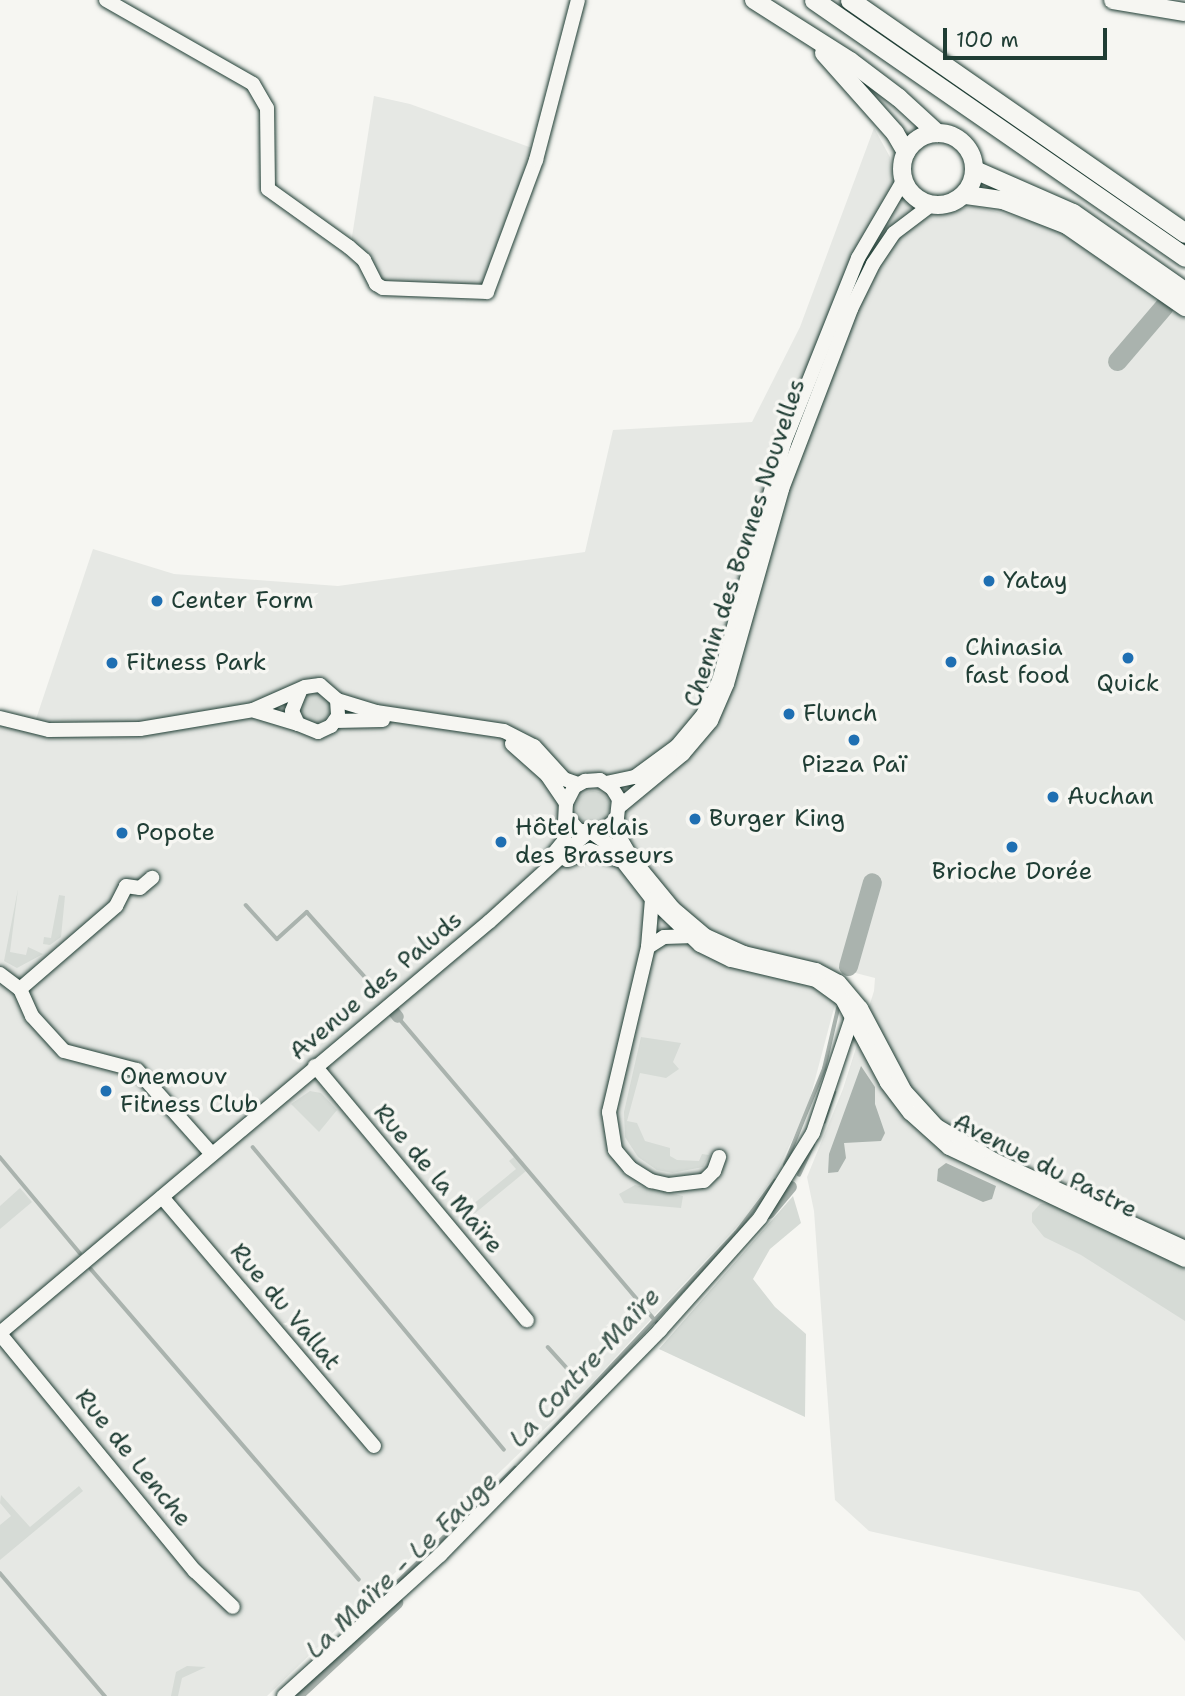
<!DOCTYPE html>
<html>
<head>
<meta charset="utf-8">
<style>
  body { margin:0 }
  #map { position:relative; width:1185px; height:1696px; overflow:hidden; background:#f6f6f2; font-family:"Shantell Sans",sans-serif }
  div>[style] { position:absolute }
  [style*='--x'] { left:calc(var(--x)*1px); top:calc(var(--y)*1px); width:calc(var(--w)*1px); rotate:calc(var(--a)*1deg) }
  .built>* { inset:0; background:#e6e8e4 }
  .green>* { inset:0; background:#d6dbd6 }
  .round { border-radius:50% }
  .water>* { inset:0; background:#aab3ae }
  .stream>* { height:3.5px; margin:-1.75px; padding:0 1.75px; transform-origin:1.75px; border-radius:1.75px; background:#aab3ae }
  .canal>* { height:12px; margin:-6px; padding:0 6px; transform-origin:6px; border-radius:6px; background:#aab3ae }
  .river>* { height:19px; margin:-9.5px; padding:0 9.5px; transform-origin:9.5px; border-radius:9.5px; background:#aab3ae }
  .roads { filter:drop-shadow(0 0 2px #1f3d34) drop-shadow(0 0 2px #1f3d34) }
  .minor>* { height:14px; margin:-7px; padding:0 7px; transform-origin:7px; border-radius:7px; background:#f6f6f2 }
  .major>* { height:18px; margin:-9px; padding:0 9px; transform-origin:9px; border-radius:9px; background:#f6f6f2 }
  .major>.ring { margin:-9px; padding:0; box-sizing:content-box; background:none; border:18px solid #f6f6f2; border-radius:50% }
  .highway>* { height:19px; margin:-9.5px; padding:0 9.5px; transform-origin:9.5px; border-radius:9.5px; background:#f6f6f2 }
  .dots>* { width:19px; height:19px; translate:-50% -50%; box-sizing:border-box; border:4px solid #f6f6f2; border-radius:50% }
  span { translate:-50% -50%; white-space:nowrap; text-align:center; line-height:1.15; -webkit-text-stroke:7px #f6f6f2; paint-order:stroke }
  .street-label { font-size:24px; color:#1f3d34 }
  .poi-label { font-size:24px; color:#1f3d34 }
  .left { translate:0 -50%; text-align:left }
  .water-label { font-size:26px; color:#425a52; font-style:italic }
  .scale { position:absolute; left:943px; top:28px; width:164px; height:32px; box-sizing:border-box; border:4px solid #1f3d34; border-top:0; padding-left:9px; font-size:21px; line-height:24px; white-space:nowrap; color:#1f3d34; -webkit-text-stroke:5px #f6f6f2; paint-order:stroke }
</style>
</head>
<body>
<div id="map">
  <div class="built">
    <div style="clip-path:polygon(374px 96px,410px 104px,532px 148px,483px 289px,385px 285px,351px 243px)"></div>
    <div style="clip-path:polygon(874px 128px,890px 157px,893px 184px,931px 216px,974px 206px,1052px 226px,1185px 318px,1185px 1641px,1139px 1592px,869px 1531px,835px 1500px,814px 1211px,807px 1177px,843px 1089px,874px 991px,875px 978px,844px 970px,807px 1110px,775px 1175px,745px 1218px,584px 1391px,267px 1696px,0 1696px,0 711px,36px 719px,93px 549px,174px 574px,338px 586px,585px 552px,613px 430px,752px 422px,800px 327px)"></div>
  </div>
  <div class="green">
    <div class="round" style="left:300px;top:693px;width:30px;height:30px"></div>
    <div class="round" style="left:576px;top:791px;width:34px;height:34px"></div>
    <div style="clip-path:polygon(18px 889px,10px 952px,26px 955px,28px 947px,43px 954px,17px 968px,4px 961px)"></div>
    <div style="clip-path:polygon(59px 895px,65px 896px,61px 937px,50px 945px,43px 944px,44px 937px,51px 938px)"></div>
    <div style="clip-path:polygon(641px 1037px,681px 1043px,673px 1062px,679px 1069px,666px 1078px,640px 1073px,627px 1121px,637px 1123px,645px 1141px,670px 1148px,670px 1156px,677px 1160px,699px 1161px,702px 1154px,709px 1155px,703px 1167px,672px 1173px,657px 1170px,638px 1157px,625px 1137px,624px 1112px)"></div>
    <div style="clip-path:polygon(310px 1091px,321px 1093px,337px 1110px,319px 1132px,291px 1104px)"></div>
    <div style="clip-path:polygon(514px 1157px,526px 1171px,468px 1219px,461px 1214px,516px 1169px,509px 1161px)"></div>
    <div style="clip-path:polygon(635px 1185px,683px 1196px,681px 1208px,624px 1203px,619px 1194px)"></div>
    <div style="clip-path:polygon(20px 1188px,32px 1202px,0 1229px,0 1206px)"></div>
    <div style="clip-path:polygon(793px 1196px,801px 1223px,770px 1249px,753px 1279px,775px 1307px,806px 1334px,805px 1417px,659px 1349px)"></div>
    <div style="clip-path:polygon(1053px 1203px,1185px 1266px,1185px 1321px,1081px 1255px,1044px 1237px,1032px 1222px,1032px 1213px,1040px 1204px)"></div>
    <div style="clip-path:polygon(79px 1486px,83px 1491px,0 1560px,0 1525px,11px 1516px,0 1503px,1px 1495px,30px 1527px)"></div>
    <div style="clip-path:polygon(187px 1666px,206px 1667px,182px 1678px,178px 1696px,171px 1696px,176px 1672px)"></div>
  </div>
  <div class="water">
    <div style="clip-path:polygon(861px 1066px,875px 1087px,875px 1104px,885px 1133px,881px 1141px,844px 1143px,846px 1158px,838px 1172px,828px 1173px,829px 1154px)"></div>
    <div style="clip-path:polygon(946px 1163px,996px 1186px,992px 1199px,983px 1202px,937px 1181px,938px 1169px)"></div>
  </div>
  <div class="stream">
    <div style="--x:246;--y:905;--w:46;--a:47.6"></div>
    <div style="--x:277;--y:939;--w:40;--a:-42"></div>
    <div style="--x:307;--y:912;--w:90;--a:48.2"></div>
    <div style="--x:398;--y:1017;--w:400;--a:49.7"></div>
    <div style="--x:824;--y:1122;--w:31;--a:-71"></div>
    <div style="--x:253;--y:1147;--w:393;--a:50.3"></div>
    <div style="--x:0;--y:1157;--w:125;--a:50.2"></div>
    <div style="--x:785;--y:1165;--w:104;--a:-67.9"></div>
    <div style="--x:824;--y:1069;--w:62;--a:-76.9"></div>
    <div style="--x:799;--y:1175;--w:33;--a:-65"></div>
    <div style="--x:91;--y:1269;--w:410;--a:49.2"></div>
    <div style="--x:548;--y:1347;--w:43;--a:47.8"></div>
    <div style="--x:540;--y:1443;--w:287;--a:-47"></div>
    <div style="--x:736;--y:1233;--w:65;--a:-53.1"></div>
    <div style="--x:0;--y:1573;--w:162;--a:49.5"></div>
    <div style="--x:375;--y:1604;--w:195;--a:-44.2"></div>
  </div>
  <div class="canal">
    <div style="--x:394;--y:1012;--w:6;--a:51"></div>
    <div style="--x:769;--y:1213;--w:34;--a:-50"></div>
    <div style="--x:297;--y:1696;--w:137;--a:-42.9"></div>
  </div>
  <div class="river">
    <div style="--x:1117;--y:361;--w:72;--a:-49.5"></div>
    <div style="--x:848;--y:966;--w:87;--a:-74.1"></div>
  </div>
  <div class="roads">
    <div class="minor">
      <div style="--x:106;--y:0;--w:169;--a:29.7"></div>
      <div style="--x:253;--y:84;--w:28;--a:60"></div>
      <div style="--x:267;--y:108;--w:81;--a:89.3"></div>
      <div style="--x:268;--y:189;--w:100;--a:35.6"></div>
      <div style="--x:349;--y:247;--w:20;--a:41"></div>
      <div style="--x:364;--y:260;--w:27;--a:63"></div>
      <div style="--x:376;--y:284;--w:8;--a:30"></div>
      <div style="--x:383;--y:288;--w:104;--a:2.2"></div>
      <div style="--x:487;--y:292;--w:141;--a:-69.6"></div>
      <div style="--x:536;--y:160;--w:165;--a:-75.3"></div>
      <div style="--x:337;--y:700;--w:41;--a:17.1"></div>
      <div style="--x:376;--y:712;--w:129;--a:8.4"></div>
      <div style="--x:504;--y:731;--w:34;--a:27"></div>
      <div style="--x:534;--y:746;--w:45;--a:47.7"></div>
      <div style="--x:564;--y:779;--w:15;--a:20"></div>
      <div style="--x:255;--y:711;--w:45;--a:16.8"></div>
      <div style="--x:0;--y:718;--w:50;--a:13.8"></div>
      <div style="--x:49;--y:730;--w:91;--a:-0.6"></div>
      <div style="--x:140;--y:729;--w:115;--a:-9.5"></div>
      <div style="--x:253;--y:710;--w:57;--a:-23.9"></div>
      <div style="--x:305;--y:687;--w:15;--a:-8"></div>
      <div style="--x:320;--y:685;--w:23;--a:41"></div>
      <div style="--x:337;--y:700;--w:16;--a:86"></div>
      <div style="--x:338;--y:716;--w:12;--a:125"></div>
      <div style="--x:331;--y:726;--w:14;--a:155"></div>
      <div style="--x:318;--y:732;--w:22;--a:-158"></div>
      <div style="--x:298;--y:724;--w:14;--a:-115"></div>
      <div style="--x:292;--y:711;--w:22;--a:-68"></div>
      <div style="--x:335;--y:721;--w:48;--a:-1.2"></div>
      <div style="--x:512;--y:744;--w:47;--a:41.5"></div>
      <div style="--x:547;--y:775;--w:34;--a:56"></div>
      <div style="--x:606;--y:783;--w:30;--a:-12"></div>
      <div style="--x:635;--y:777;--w:52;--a:-36.4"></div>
      <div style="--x:677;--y:746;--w:40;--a:-50"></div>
      <div style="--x:703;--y:715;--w:38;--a:-65"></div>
      <div style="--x:719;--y:681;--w:247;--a:-74.7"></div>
      <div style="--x:784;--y:443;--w:199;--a:-68.2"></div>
      <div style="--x:858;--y:258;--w:89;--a:-59.7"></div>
      <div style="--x:620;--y:806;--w:82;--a:-39.5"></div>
      <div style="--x:683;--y:754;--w:43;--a:-49.7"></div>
      <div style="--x:711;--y:721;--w:40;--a:-66.6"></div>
      <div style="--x:727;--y:684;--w:203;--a:-74.2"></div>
      <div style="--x:782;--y:489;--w:193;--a:-69"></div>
      <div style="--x:851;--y:309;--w:50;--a:-63.9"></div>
      <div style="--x:873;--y:264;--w:37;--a:-56"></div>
      <div style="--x:894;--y:233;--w:46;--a:-37.1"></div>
      <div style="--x:617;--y:819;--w:19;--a:81"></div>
      <div style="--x:620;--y:838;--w:22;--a:60"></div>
      <div style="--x:631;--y:857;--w:66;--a:50.5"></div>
      <div style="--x:673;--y:908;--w:43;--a:40.3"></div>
      <div style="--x:706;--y:936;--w:42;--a:24.1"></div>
      <div style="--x:744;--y:953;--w:74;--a:13.3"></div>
      <div style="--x:816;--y:970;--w:26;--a:28"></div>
      <div style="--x:839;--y:982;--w:34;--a:50"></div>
      <div style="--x:861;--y:1008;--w:94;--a:62.1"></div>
      <div style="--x:905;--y:1091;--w:47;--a:47.6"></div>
      <div style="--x:937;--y:1126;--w:66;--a:30.8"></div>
      <div style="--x:994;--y:1160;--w:210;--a:24.7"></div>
      <div style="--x:594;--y:834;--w:19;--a:35"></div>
      <div style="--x:610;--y:845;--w:68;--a:52.1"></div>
      <div style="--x:652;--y:899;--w:66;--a:43.8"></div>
      <div style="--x:700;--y:945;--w:34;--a:26"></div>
      <div style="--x:731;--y:960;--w:87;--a:13.2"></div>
      <div style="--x:816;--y:980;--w:32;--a:36"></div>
      <div style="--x:842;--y:999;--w:95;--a:61.8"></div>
      <div style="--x:887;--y:1083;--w:38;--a:53"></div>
      <div style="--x:910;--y:1113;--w:52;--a:41.9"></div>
      <div style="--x:949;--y:1148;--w:261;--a:25.4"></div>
      <div style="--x:551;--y:857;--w:21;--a:-51"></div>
      <div style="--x:564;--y:841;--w:38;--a:-87"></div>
      <div style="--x:566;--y:803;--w:18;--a:-63"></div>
      <div style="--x:574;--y:787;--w:13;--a:-29"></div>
      <div style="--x:585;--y:781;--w:15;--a:-4"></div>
      <div style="--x:600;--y:780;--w:14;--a:34"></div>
      <div style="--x:612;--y:788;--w:13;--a:58"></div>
      <div style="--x:619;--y:799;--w:20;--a:96"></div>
      <div style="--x:617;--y:819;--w:21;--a:141"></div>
      <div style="--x:601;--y:832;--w:22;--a:-177"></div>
      <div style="--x:579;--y:831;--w:18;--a:-131"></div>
      <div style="--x:567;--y:860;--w:25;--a:-23"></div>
      <div style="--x:590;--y:850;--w:31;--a:19"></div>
      <div style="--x:652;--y:899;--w:48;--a:94.8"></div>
      <div style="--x:648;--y:947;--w:170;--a:103.3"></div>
      <div style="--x:609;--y:1112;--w:38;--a:81"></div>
      <div style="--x:615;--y:1150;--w:23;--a:50"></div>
      <div style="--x:630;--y:1168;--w:25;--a:32"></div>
      <div style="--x:651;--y:1181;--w:18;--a:13"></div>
      <div style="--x:669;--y:1185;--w:35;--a:-7"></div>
      <div style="--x:704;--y:1181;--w:14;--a:-45"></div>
      <div style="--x:714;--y:1171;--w:15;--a:-70"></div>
      <div style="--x:648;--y:947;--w:19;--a:-32"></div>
      <div style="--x:664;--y:937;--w:23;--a:-2"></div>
      <div style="--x:0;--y:974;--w:25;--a:37"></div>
      <div style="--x:20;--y:989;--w:30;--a:66"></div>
      <div style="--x:32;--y:1016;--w:47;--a:47.6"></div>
      <div style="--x:64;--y:1051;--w:75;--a:14.6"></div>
      <div style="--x:137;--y:1070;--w:111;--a:48.3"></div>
      <div style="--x:20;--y:989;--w:127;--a:-40.8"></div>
      <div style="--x:116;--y:906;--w:22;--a:-63"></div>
      <div style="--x:126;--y:886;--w:14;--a:8"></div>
      <div style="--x:140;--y:888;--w:16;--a:-40"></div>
      <div style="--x:315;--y:1066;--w:331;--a:50.2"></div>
      <div style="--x:162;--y:1197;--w:327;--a:49.6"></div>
      <div style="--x:0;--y:1333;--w:640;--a:-40.06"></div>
      <div style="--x:490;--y:921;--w:131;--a:-42.2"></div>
      <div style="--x:0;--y:1334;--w:307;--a:50.6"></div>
      <div style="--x:195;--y:1571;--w:52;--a:43.5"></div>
      <div style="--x:284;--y:1696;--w:210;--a:-42.1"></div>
      <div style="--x:440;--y:1555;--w:315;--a:-45.6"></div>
      <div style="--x:660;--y:1330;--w:150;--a:-48.2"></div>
      <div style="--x:760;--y:1218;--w:100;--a:-58.1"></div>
      <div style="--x:813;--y:1133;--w:125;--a:-71.3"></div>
    </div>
    <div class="major">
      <div style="--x:754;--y:0;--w:114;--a:32.4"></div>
      <div style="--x:850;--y:61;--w:61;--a:37.1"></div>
      <div style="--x:899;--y:98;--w:52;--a:42.6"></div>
      <div style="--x:1113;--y:0;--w:73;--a:9.5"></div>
      <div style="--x:824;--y:53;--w:107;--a:48.4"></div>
      <div style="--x:895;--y:133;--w:22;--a:60"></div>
      <div class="ring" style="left:902px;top:133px;width:54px;height:54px"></div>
      <div style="--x:975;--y:170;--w:107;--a:23.7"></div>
      <div style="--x:1073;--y:213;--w:136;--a:34.9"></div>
      <div style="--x:966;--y:195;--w:37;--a:8"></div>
      <div style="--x:1003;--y:200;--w:69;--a:21.3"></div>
      <div style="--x:1067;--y:225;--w:144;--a:34.8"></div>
    </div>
    <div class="highway">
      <div style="--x:814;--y:0;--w:451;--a:34.7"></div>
      <div style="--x:850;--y:0;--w:408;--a:34.8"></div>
    </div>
  </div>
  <div class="dots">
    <div style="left:989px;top:581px;background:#1f6fb2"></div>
    <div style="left:157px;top:601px;background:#1f6fb2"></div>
    <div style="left:1128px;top:658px;background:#1f6fb2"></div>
    <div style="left:951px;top:662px;background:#1f6fb2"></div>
    <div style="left:112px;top:663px;background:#1f6fb2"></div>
    <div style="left:789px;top:714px;background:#1f6fb2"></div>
    <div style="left:854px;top:740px;background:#1f6fb2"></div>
    <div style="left:1053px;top:797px;background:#1f6fb2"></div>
    <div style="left:695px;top:819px;background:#1f6fb2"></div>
    <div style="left:122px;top:833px;background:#1f6fb2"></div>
    <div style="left:501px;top:842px;background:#1f6fb2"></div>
    <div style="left:1012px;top:847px;background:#1f6fb2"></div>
    <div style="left:106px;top:1091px;background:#1f6fb2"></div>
  </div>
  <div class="street-label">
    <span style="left:745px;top:543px;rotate:-72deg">Chemin des Bonnes Nouvelles</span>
    <span style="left:376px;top:986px;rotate:-40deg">Avenue des Paluds</span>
    <span style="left:1045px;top:1166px;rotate:27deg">Avenue du Pastre</span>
    <span style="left:438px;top:1179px;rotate:50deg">Rue de la Maïre</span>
    <span style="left:285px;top:1307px;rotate:50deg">Rue du Vallat</span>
    <span style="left:133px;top:1458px;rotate:51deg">Rue de Lenche</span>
  </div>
  <div class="poi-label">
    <span class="left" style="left:1003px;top:581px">Yatay</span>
    <span class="left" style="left:171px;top:601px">Center Form</span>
    <span class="left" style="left:965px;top:662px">Chinasia<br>fast food</span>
    <span class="left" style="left:126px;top:663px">Fitness Park</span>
    <span style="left:1128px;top:684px">Quick</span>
    <span class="left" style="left:803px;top:714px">Flunch</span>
    <span style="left:854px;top:765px">Pizza Paï</span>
    <span class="left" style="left:1067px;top:797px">Auchan</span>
    <span class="left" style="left:709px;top:819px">Burger King</span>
    <span class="left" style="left:515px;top:842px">Hôtel relais<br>des Brasseurs</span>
    <span class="left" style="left:136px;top:833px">Popote</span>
    <span style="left:1012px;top:872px">Brioche Dorée</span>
    <span class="left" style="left:120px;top:1091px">Onemouv<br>Fitness Club</span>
  </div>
  <div class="water-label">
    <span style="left:584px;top:1367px;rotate:-47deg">La Contre-Maïre</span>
    <span style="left:401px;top:1565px;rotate:-44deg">La Maïre - Le Fauge</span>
  </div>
  <div class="scale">100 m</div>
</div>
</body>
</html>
